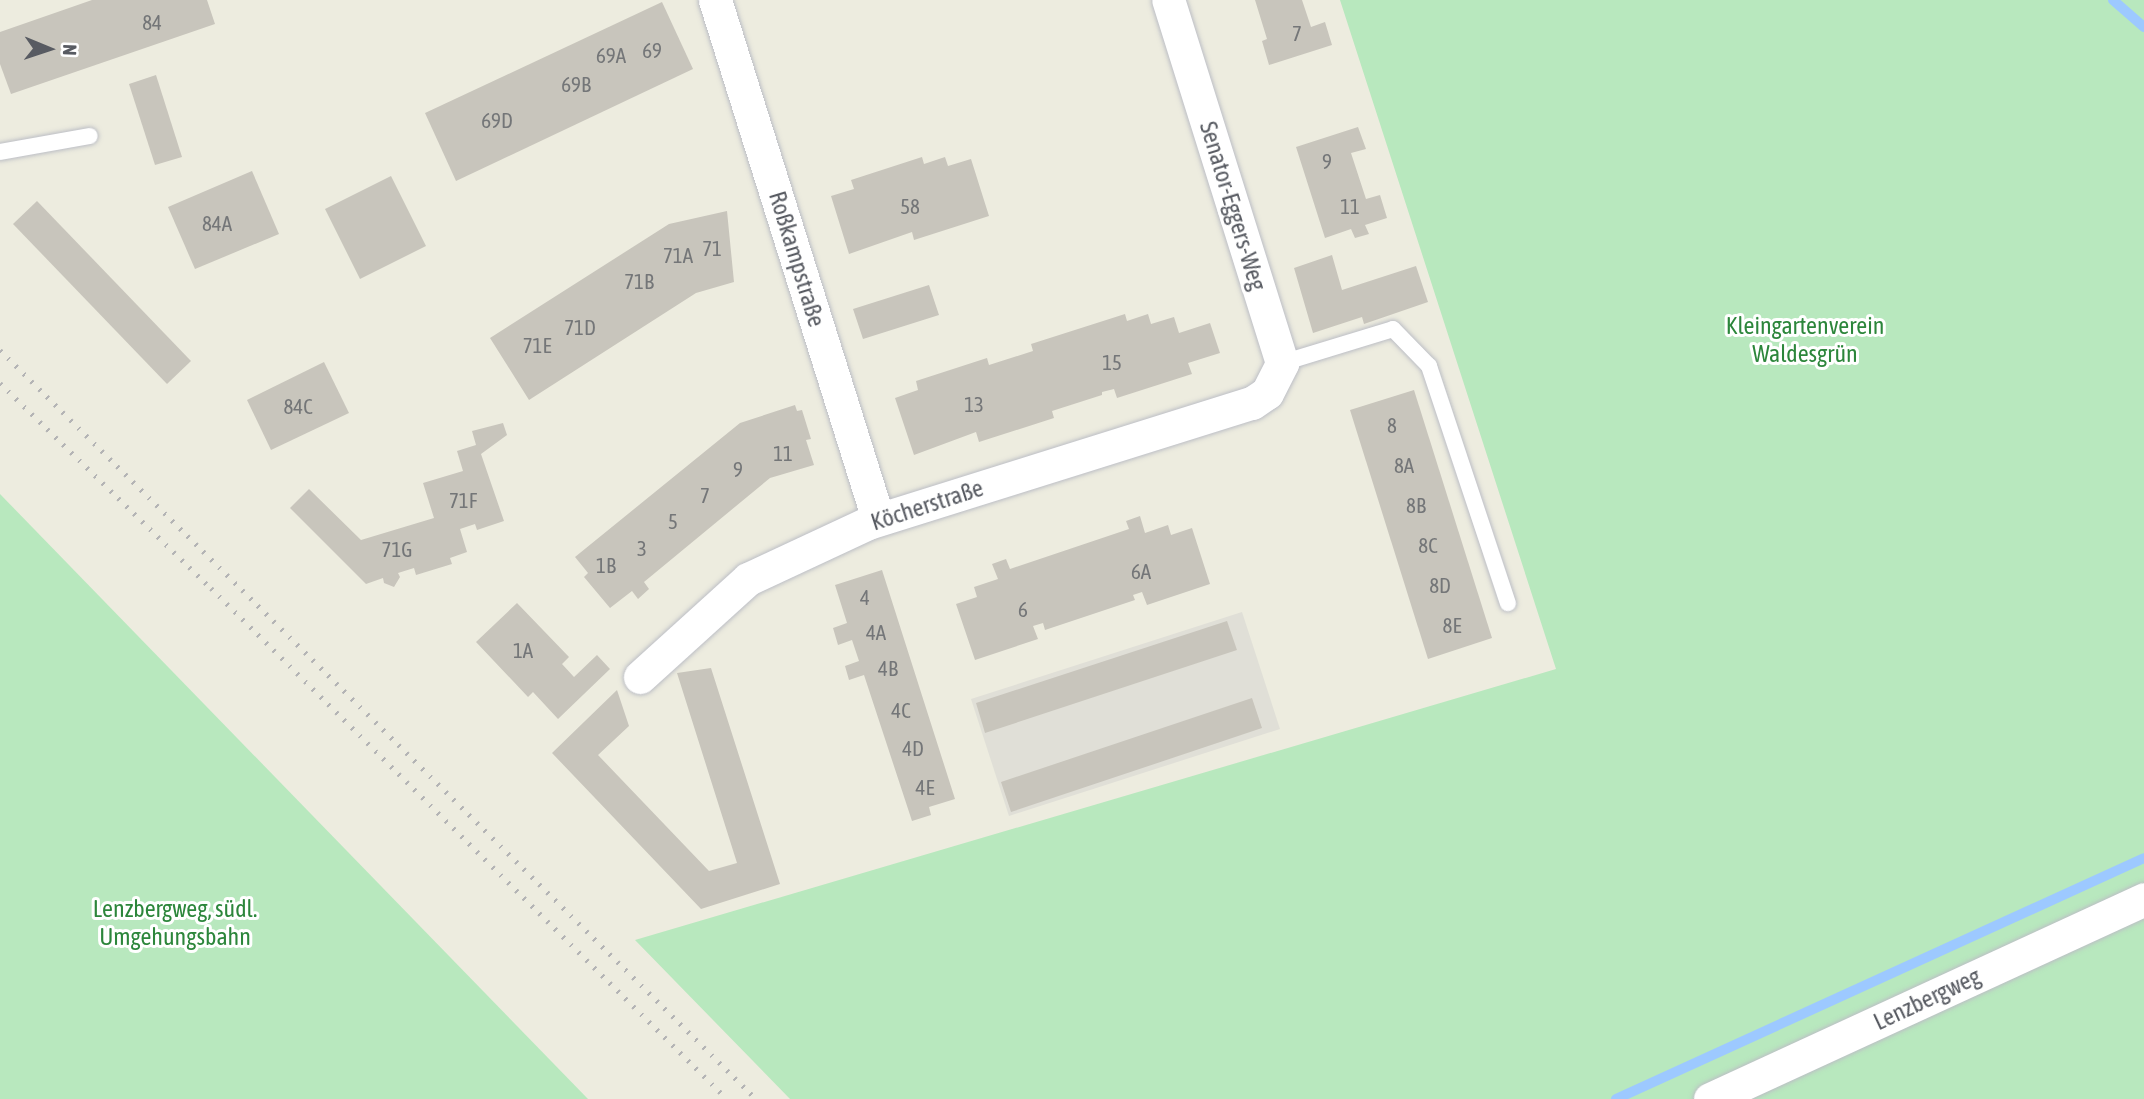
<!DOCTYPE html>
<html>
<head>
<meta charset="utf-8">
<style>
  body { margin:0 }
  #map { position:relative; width:2144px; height:1099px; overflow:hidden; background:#edecdf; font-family:"Asap Condensed",sans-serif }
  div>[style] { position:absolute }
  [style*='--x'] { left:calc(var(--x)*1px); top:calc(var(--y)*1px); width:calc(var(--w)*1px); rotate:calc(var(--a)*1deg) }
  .industrial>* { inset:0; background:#e0dfd7 }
  .green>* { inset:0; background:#b8e8be }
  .stream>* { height:10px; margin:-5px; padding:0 5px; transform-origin:5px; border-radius:5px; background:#9dc9ff }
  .building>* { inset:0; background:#c8c5bc }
  .roads { filter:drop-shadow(0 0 2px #bcbec5) drop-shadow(0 0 2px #bcbec5) }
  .service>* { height:16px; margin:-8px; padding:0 8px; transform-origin:8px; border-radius:8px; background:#fff }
  .minor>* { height:33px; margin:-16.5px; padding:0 16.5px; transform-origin:16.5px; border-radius:16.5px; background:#fff }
  .rail>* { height:5px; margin-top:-2.5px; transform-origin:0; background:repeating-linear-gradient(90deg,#b4b4b5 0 2px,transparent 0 11px) }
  span { translate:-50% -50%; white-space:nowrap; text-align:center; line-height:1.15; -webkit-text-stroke:6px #fff; paint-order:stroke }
  .number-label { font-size:21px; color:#747678 }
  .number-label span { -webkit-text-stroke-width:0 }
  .street-label { font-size:24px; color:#585b62 }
  .park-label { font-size:24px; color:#2c863b }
  .north { position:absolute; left:14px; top:14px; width:70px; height:70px; -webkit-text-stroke:5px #fff; paint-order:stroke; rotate:92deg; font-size:19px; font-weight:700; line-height:28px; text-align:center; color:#585b62 }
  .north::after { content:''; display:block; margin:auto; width:24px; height:32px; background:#585b62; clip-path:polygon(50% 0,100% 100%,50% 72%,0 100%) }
</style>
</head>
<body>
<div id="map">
  <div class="industrial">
    <div style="clip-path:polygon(1242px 612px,1280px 729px,1009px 816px,971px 699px)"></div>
  </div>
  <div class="green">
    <div style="clip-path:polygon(1340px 0,2144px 0,2144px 1099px,790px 1099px,635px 940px,1556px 669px)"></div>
    <div style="clip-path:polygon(0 494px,588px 1099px,0 1099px)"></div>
  </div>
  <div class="stream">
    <div style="--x:2113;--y:0;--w:41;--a:41.1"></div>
    <div style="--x:1616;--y:1099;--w:580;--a:-24.53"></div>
  </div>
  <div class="building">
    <div style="clip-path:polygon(92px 0,207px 0,215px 24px,11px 94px,0 64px,0 32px)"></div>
    <div style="clip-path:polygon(1255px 0,1302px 0,1311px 27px,1325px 22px,1332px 45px,1269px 65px,1262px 41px,1267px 39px)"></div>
    <div style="clip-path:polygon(662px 2px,693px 69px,456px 181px,425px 113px)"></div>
    <div style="clip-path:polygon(156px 75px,182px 157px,155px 165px,129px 84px)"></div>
    <div style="clip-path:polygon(1358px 127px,1366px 149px,1351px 153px,1366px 199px,1380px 195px,1387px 218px,1365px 225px,1369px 234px,1355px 238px,1351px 229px,1325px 238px,1296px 147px)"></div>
    <div style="clip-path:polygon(922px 157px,924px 164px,945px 157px,948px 166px,971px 159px,989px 216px,914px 240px,912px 232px,849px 254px,831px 196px,854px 189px,851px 180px)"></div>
    <div style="clip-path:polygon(252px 171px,279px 234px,195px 269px,168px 207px)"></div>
    <div style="clip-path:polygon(391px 176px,426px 246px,360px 279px,325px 209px)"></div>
    <div style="clip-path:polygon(37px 201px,191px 361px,167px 384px,13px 224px)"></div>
    <div style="clip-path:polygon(727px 211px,734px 282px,696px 293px,529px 400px,490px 338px,669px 224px)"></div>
    <div style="clip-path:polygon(1332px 255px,1342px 290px,1416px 266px,1428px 302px,1364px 324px,1362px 317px,1313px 333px,1294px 268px)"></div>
    <div style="clip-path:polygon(929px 285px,939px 315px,863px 339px,853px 309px)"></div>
    <div style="clip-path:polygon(1125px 314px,1127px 321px,1148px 314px,1151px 324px,1174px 317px,1179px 333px,1210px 323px,1220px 353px,1188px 363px,1192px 374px,1117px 398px,1114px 389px,1102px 392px,1102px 395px,1052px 411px,1054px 418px,979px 442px,976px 432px,914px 455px,895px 398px,918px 390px,916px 381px,987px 358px,989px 365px,1033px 351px,1031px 344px)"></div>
    <div style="clip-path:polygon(324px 362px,349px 413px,271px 450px,247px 400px)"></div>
    <div style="clip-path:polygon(1414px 390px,1492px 638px,1428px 659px,1350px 410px)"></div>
    <div style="clip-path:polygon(795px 405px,797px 411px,802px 410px,811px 439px,806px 440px,814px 465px,770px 478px,644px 582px,649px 589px,638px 599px,632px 591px,610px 608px,584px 577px,588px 573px,575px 557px,740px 423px)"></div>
    <div style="clip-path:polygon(503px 423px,507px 435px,481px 454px,504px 521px,477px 530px,475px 524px,460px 529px,467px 552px,450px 558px,452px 564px,416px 575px,414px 568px,398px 573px,400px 577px,394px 587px,384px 583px,383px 578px,366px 584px,290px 508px,309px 489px,361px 540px,434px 518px,423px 483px,463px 471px,457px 451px,476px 445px,472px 431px)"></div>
    <div style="clip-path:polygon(1140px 516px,1145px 533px,1168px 525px,1171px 535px,1192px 528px,1210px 584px,1147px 605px,1142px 592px,1133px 595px,1135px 600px,1045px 630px,1043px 623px,1033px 626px,1038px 639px,975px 660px,956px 604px,977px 597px,974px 587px,998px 579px,992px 564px,1006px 559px,1010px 569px,1129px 529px,1126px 521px)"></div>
    <div style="clip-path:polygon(882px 570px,955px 799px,929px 807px,931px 815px,912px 821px,864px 675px,849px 680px,845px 666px,859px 661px,852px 640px,838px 645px,833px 628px,847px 623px,835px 585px)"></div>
    <div style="clip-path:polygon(517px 603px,569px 657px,562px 664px,574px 677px,597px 655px,610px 669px,558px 719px,533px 692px,528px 697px,476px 642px)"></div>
    <div style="clip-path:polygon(1227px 621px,1237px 650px,985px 733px,976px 703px)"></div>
    <div style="clip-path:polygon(711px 668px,780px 884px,701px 909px,552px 753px,617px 690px,629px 726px,598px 755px,709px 871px,737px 863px,677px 673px)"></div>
    <div style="clip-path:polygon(1252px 698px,1262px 728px,1011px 812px,1001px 782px)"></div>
  </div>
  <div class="roads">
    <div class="service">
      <div style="--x:0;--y:152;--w:91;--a:-10.1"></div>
      <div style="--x:1282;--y:363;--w:116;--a:-17"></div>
      <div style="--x:1393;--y:329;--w:52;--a:45.8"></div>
      <div style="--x:1429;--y:366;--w:250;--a:71.6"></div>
    </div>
    <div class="minor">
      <div style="--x:715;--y:0;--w:544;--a:72.56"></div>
      <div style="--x:640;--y:677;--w:146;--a:-42.2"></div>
      <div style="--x:748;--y:579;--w:132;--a:-25"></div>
      <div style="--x:868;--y:523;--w:402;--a:-17.4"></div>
      <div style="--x:1252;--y:403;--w:18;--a:-34"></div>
      <div style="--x:1267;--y:393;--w:34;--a:-63"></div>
      <div style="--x:1282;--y:363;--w:380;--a:-107.4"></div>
      <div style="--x:1710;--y:1099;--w:478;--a:-24.7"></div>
    </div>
  </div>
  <div class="rail">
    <div style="--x:0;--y:350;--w:1064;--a:44.73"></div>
    <div style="--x:0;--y:383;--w:294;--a:44.2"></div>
    <div style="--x:211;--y:588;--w:726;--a:44.72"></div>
  </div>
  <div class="number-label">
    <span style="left:152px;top:22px">84</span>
    <span style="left:1297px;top:33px">7</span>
    <span style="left:652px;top:50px">69</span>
    <span style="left:611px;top:55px">69A</span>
    <span style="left:576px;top:84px">69B</span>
    <span style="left:497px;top:120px">69D</span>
    <span style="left:1327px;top:161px">9</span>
    <span style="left:910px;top:206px">58</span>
    <span style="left:1350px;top:206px">11</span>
    <span style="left:217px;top:223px">84A</span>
    <span style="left:712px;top:248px">71</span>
    <span style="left:678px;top:255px">71A</span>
    <span style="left:639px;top:281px">71B</span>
    <span style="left:580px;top:327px">71D</span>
    <span style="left:537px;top:345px">71E</span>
    <span style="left:1112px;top:362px">15</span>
    <span style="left:974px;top:404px">13</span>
    <span style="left:298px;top:406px">84C</span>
    <span style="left:1392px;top:425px">8</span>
    <span style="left:783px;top:453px">11</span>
    <span style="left:1404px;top:465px">8A</span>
    <span style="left:738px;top:469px">9</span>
    <span style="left:705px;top:495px">7</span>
    <span style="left:463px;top:500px">71F</span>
    <span style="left:1416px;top:505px">8B</span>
    <span style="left:673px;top:521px">5</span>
    <span style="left:1428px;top:545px">8C</span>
    <span style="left:642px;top:548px">3</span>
    <span style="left:397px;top:549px">71G</span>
    <span style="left:606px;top:565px">1B</span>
    <span style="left:1141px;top:571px">6A</span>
    <span style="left:1440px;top:585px">8D</span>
    <span style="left:865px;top:597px">4</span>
    <span style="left:1023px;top:609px">6</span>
    <span style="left:1452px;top:625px">8E</span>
    <span style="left:876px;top:632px">4A</span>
    <span style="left:523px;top:650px">1A</span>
    <span style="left:888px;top:668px">4B</span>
    <span style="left:901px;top:710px">4C</span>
    <span style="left:913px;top:748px">4D</span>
    <span style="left:925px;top:787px">4E</span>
  </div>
  <div class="street-label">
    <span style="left:1233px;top:206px;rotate:73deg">Senator-Eggers-Weg</span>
    <span style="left:797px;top:259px;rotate:73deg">Roßkampstraße</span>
    <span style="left:927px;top:505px;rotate:-18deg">Köcherstraße</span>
    <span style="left:1927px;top:999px;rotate:-25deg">Lenzbergweg</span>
  </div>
  <div class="park-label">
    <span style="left:1805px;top:340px">Kleingartenverein<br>Waldesgrün</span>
    <span style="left:175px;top:923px">Lenzbergweg, südl.<br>Umgehungsbahn</span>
  </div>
  <div class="north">N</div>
</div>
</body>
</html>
